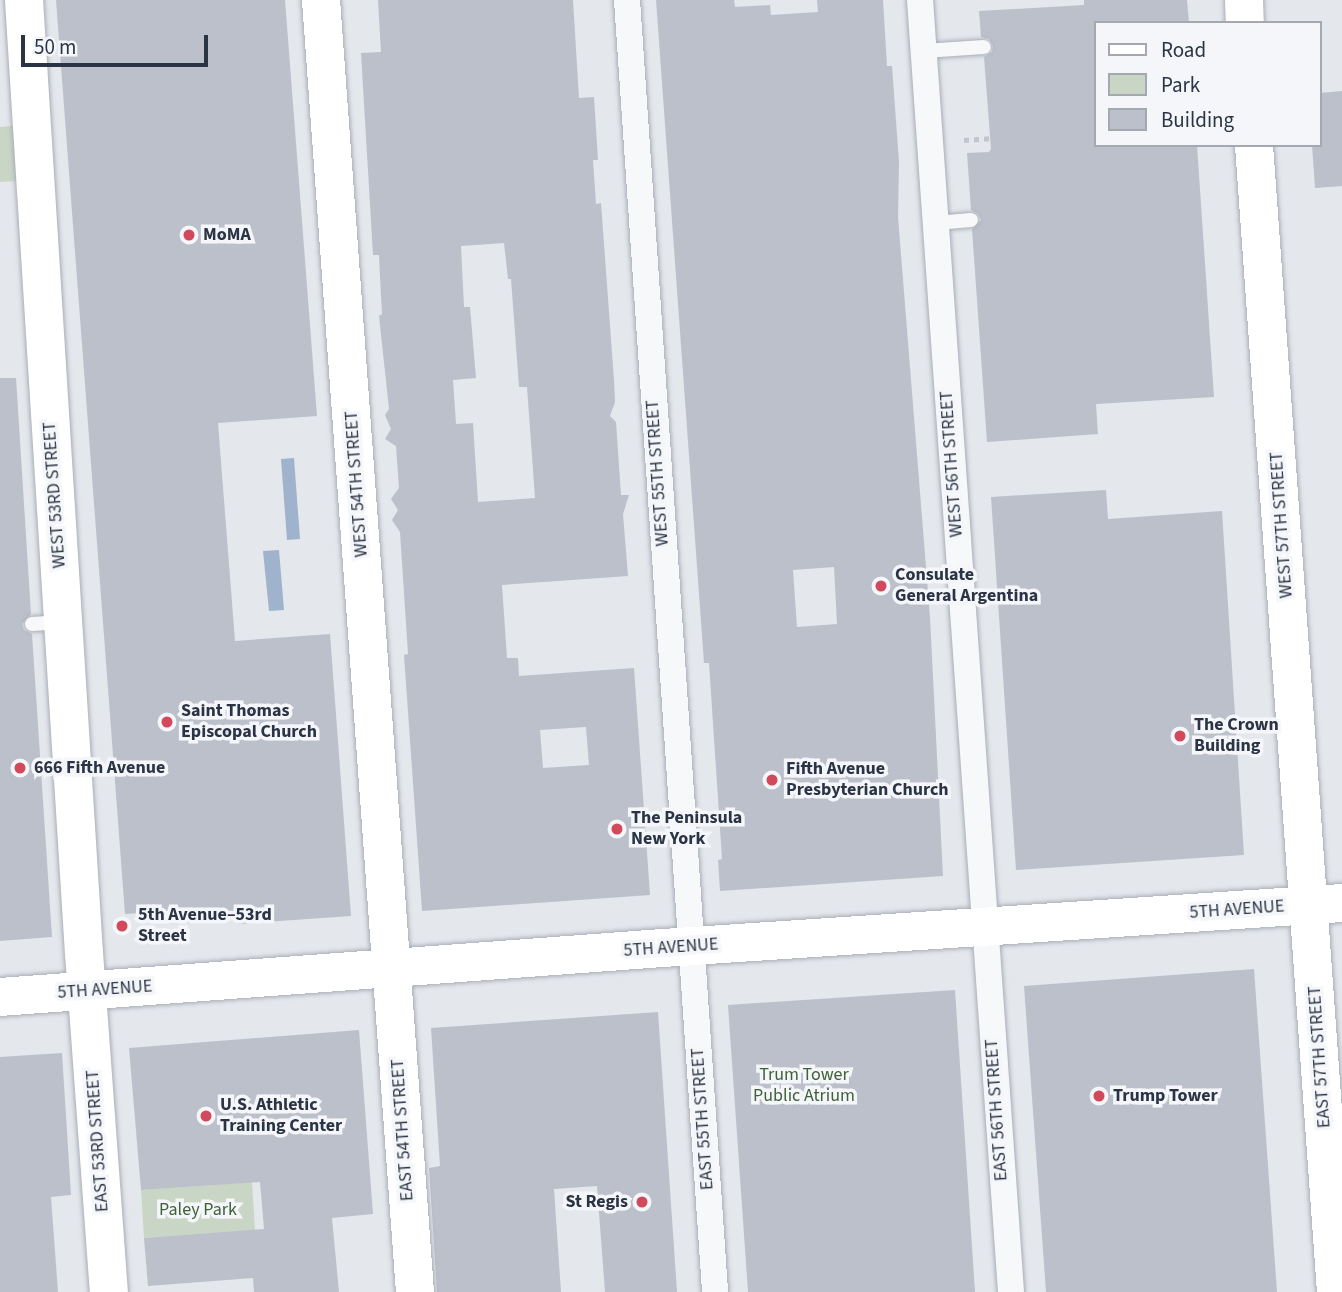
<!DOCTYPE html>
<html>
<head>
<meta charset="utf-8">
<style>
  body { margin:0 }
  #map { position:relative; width:1342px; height:1292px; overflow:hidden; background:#e4e7ec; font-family:"Source Sans 3",sans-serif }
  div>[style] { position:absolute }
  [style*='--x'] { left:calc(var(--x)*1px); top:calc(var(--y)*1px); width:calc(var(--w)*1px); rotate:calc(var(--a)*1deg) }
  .green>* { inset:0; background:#c9d6c5 }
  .water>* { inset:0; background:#9fb4cc }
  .building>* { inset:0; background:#bbc0ca }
  .path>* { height:4.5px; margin-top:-2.25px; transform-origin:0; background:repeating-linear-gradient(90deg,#c2c5cb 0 5px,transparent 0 10px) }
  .roads { filter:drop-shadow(0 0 2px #a9aeb7) drop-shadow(0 0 2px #a9aeb7) }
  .lane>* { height:14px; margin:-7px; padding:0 7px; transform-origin:7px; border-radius:7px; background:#f7f8fa }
  .street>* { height:26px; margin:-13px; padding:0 13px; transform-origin:13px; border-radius:13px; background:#f7f8fa }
  .secondary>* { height:38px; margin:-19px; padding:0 19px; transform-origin:19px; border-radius:19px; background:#fff }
  .primary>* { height:38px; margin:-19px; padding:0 19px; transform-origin:19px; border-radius:19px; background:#fff }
  .dots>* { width:19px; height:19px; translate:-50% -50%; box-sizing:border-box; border:4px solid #f4f6f9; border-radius:50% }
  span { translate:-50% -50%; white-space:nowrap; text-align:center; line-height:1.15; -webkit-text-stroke:7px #f4f6f9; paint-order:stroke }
  .poi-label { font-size:18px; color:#2b3445; font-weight:700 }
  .left { translate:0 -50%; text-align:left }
  .right { translate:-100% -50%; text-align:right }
  .street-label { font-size:18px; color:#2b3445 }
  .park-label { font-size:18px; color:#3f6138 }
  .legend { position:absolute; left:1094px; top:21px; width:228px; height:126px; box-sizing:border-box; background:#f4f6f9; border:2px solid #a4a8b1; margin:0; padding:9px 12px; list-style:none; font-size:21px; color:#2b3445 }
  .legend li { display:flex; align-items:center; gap:14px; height:35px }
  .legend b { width:35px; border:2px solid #a4a8b1 }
  .scale { position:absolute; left:21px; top:35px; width:187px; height:32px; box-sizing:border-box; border:4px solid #2b3445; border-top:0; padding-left:9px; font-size:21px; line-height:24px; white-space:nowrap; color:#2b3445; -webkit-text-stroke:5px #f4f6f9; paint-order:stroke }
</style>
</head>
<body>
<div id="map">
  <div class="green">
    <div style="clip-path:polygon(31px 124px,35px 180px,0 182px,0 127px)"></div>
    <div style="clip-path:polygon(252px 1182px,255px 1230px,144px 1238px,141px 1190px)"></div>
  </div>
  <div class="water">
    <div style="clip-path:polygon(294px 458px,300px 539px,287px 540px,281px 459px)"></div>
    <div style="clip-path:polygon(279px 550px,284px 610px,269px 611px,263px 551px)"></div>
  </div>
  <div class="building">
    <div style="clip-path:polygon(56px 0,285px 0,317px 416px,218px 423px,235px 641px,330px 634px,351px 916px,238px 924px,237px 919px,170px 924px,169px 911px,125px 914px)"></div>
    <div style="clip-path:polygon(evenodd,378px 0,573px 0,579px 98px,594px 97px,598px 160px,593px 160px,596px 204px,601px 203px,614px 380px,615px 402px,610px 416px,616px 422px,621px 495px,629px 495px,623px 514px,628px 576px,502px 585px,507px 658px,518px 658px,519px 676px,634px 668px,650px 895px,422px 911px,404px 655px,408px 654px,400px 532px,392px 520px,398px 510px,391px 499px,399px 488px,396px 446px,385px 439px,391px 429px,385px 415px,389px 409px,379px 316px,382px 314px,380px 277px,379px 255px,373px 255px,361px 53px,381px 52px,378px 0,504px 243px,508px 279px,511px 279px,519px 387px,527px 387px,535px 498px,478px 502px,473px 423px,456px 424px,453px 380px,476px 378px,470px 307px,464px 307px,461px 246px,504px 243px,378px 0,586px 727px,589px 765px,543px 768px,540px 730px,586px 727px)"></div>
    <div style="clip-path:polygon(evenodd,656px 0,734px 0,735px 7px,770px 5px,771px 15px,818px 12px,817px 0,883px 0,887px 66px,892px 66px,899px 162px,898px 217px,930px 617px,943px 876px,720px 891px,718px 860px,722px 859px,709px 663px,704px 663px,656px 0,834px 567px,837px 624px,797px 627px,793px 570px,834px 567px)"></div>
    <div style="clip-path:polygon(1084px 0,1187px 0,1189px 23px,1095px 23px,1095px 145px,1197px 145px,1214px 397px,1096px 404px,1098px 434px,987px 442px,972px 229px,981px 220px,978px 214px,971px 210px,967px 153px,989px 152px,991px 149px,984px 57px,992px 52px,993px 46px,989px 39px,981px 37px,979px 11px,1084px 5px)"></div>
    <div style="clip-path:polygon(1342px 91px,1342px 186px,1315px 188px,1312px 145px,1319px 145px,1319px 93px)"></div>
    <div style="clip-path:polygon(0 378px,16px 378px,31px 614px,22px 624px,24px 630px,32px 634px,52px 937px,0 941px)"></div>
    <div style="clip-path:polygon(1106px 490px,1108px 519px,1222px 511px,1244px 855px,1016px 870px,991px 497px)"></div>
    <div style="clip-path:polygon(1254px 969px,1277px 1292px,1046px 1292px,1024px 986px)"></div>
    <div style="clip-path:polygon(955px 990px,975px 1292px,748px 1292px,728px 1005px)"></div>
    <div style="clip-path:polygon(658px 1012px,677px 1292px,605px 1292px,597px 1186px,554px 1189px,561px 1292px,437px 1292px,429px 1168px,440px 1166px,431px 1028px)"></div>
    <div style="clip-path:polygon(359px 1030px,373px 1214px,332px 1218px,339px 1292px,254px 1292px,253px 1278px,148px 1286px,144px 1238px,264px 1229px,260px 1182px,141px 1190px,129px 1048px)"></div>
    <div style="clip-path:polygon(62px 1053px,71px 1195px,51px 1197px,58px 1292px,0 1292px,0 1057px)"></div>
  </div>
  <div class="path">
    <div style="--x:964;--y:140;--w:26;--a:-4"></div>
    <div style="--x:159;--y:1213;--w:6;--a:0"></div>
  </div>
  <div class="roads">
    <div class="lane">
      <div style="--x:924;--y:51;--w:60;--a:-3.8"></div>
      <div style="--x:936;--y:223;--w:35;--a:-5"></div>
      <div style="--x:32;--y:624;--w:30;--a:-4"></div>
    </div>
    <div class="street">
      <div style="--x:627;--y:0;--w:1295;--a:86.1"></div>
      <div style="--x:920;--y:0;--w:1295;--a:85.97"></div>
    </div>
    <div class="secondary">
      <div style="--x:24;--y:0;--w:955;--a:86.4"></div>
      <div style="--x:84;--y:953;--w:340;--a:85.8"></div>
      <div style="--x:321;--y:0;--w:1295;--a:85.84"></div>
      <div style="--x:0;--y:997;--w:665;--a:-4.23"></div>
      <div style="--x:663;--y:948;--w:680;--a:-3.79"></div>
    </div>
    <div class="primary">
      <div style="--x:1244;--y:0;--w:23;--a:88"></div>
      <div style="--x:1254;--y:145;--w:1150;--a:85.91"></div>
    </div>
  </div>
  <div class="dots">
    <div style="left:189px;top:235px;background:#d1495b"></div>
    <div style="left:881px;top:586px;background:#d1495b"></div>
    <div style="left:167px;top:722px;background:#d1495b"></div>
    <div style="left:1180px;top:736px;background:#d1495b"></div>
    <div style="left:20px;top:768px;background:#d1495b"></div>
    <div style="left:772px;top:780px;background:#d1495b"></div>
    <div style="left:617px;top:829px;background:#d1495b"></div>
    <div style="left:122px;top:926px;background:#d1495b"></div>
    <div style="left:1099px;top:1096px;background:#d1495b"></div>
    <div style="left:206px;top:1116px;background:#d1495b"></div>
    <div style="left:642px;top:1202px;background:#d1495b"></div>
  </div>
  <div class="poi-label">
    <span class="left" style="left:203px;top:235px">MoMA</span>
    <span class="left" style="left:895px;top:586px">Consulate<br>General Argentina</span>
    <span class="left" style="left:181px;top:722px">Saint Thomas<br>Episcopal Church</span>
    <span class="left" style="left:1194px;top:736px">The Crown<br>Building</span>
    <span class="left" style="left:34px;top:768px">666 Fifth Avenue</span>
    <span class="left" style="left:786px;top:780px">Fifth Avenue<br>Presbyterian Church</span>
    <span class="left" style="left:631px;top:829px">The Peninsula<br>New York</span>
    <span class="left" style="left:138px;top:926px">5th Avenue–53rd<br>Street</span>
    <span class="left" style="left:1113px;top:1096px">Trump Tower</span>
    <span class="left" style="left:220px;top:1116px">U.S. Athletic<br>Training Center</span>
    <span class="right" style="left:628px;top:1202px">St Regis</span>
  </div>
  <div class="street-label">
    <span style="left:952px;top:464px;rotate:-94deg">WEST 56TH STREET</span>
    <span style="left:658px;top:473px;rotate:-94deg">WEST 55TH STREET</span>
    <span style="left:357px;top:484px;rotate:-94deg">WEST 54TH STREET</span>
    <span style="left:55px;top:495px;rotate:-94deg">WEST 53RD STREET</span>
    <span style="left:1282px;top:525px;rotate:-94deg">WEST 57TH STREET</span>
    <span style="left:1237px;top:910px;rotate:-4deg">5TH AVENUE</span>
    <span style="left:671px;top:948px;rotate:-4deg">5TH AVENUE</span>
    <span style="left:105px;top:990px;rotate:-4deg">5TH AVENUE</span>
    <span style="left:1320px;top:1057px;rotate:-94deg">EAST 57TH STREET</span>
    <span style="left:997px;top:1110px;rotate:-94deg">EAST 56TH STREET</span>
    <span style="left:703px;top:1119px;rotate:-94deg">EAST 55TH STREET</span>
    <span style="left:403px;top:1130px;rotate:-94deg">EAST 54TH STREET</span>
    <span style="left:98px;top:1141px;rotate:-94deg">EAST 53RD STREET</span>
  </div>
  <div class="park-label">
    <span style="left:804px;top:1086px">Trum Tower<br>Public Atrium</span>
    <span style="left:198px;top:1210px">Paley Park</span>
  </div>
  <ul class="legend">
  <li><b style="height:9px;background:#fff"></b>Road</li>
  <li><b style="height:19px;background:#c9d6c5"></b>Park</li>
  <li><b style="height:19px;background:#bbc0ca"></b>Building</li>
  </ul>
  <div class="scale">50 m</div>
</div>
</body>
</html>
